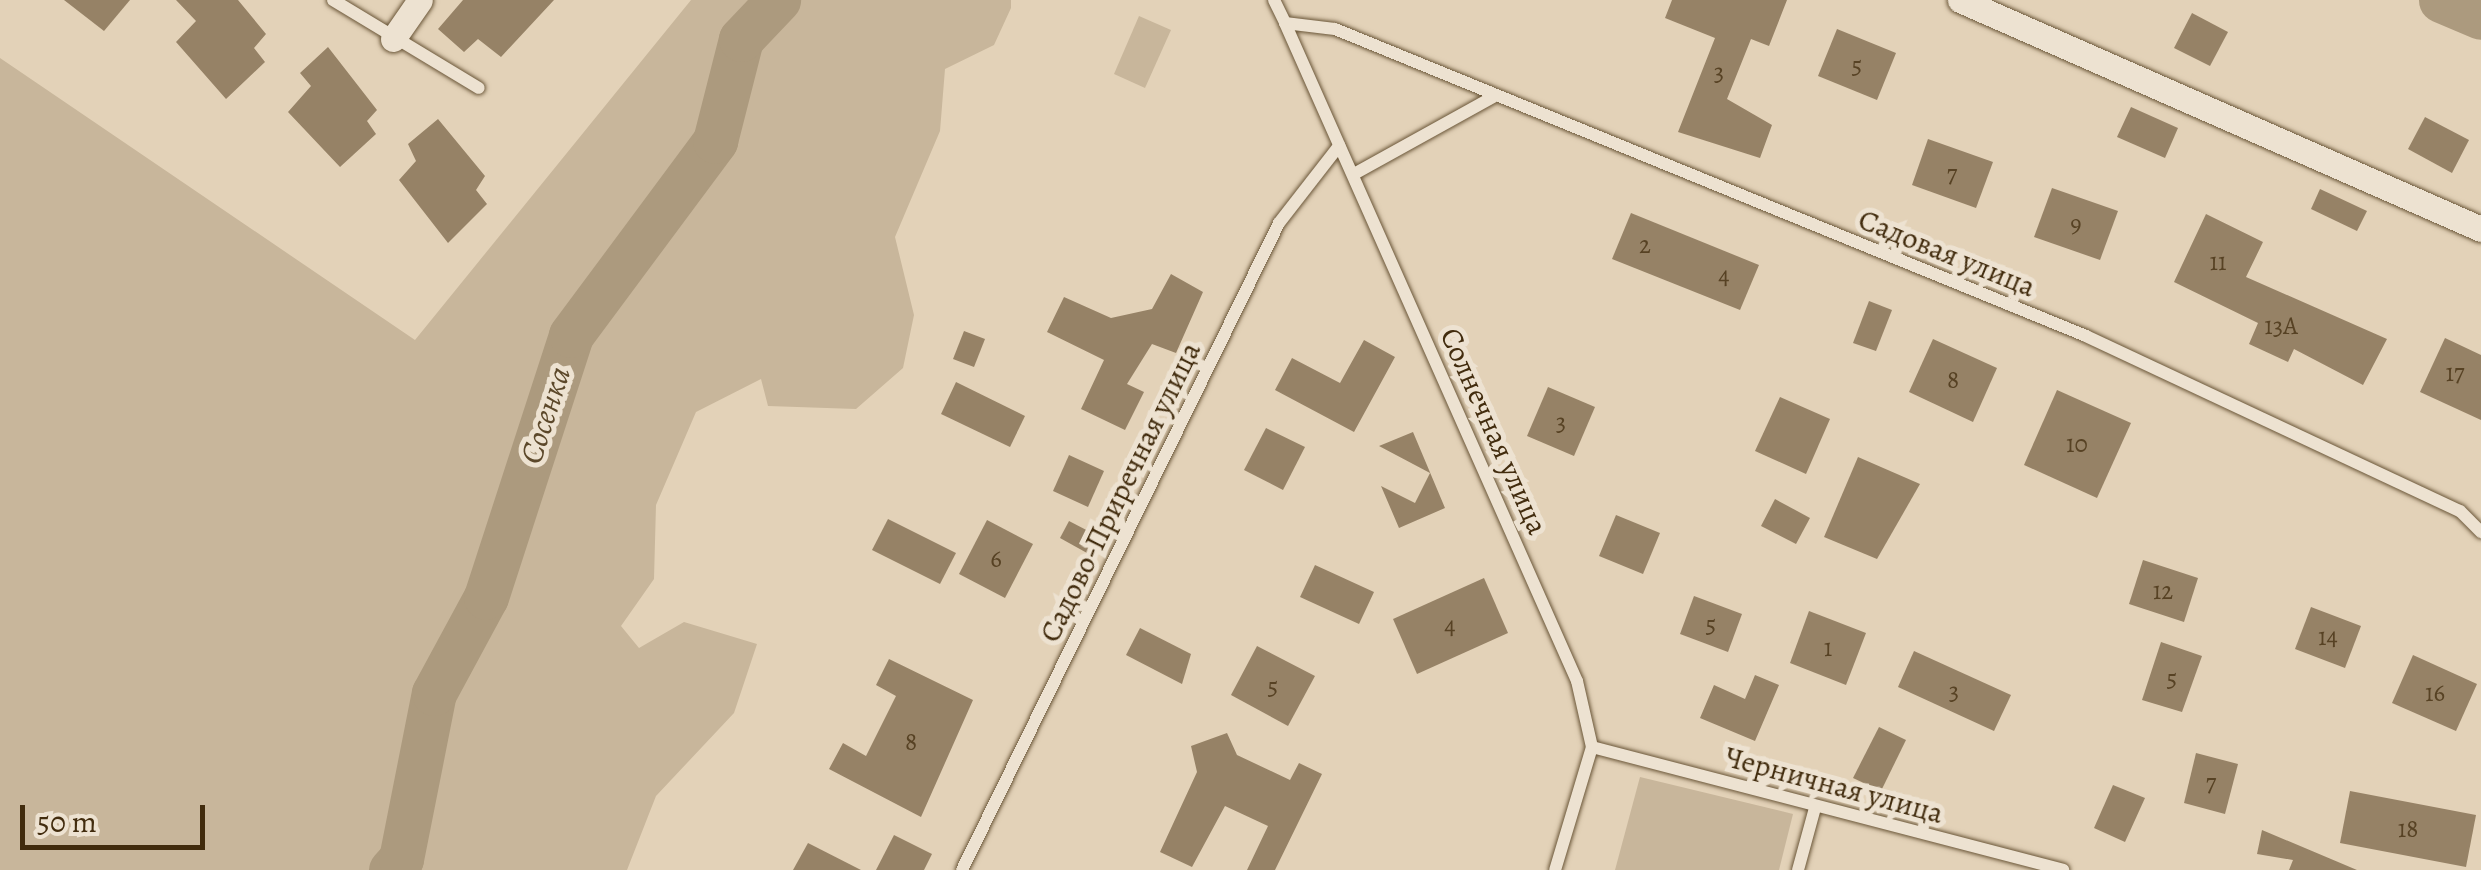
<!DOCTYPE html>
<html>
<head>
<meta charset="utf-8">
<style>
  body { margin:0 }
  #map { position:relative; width:2481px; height:870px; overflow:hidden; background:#e3d2b8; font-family:Alegreya,serif }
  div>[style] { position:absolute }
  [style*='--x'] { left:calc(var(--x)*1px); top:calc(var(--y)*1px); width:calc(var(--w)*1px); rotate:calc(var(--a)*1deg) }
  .green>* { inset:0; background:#c8b69b }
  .river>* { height:45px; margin:-22.5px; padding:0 22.5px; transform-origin:22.5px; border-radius:22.5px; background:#ac9a7e }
  .building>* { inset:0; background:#968266 }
  .roads { filter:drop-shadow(0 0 2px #6a5638) drop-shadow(0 0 2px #6a5638) }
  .service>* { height:12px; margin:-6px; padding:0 6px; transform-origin:6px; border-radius:6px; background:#ede2d1 }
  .minor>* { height:25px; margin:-12.5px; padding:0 12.5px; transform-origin:12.5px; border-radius:12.5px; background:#ede2d1 }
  span { translate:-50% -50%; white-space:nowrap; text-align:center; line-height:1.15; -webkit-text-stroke:10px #ede2d1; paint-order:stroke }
  .number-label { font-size:25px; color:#574224 }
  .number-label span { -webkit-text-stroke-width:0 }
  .street-label { font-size:30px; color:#422c0e }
  .water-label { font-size:32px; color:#5c482a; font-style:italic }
  .scale { position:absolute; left:20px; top:805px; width:185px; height:45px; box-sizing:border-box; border:5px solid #422c0e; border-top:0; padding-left:12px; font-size:30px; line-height:35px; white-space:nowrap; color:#422c0e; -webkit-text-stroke:8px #ede2d1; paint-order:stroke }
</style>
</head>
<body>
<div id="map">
  <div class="green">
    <div style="clip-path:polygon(691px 0,1011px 0,1011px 8px,994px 45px,945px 69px,940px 131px,895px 237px,914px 315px,903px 368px,856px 409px,768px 406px,761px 379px,696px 412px,656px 505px,654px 579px,621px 626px,639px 648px,684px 622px,757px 644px,734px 713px,656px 796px,627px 870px,0 870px,0 58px,415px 340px)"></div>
    <div style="clip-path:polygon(1139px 16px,1171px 30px,1145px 88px,1114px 74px)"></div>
    <div style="clip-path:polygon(1640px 777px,1793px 814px,1779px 870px,1615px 870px)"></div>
  </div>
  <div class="river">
    <div style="--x:2441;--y:0;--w:43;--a:23"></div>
    <div style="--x:391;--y:870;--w:15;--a:-48"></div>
    <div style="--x:401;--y:859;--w:169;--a:-78.8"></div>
    <div style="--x:434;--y:693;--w:109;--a:-61.6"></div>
    <div style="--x:486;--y:597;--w:275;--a:-72"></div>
    <div style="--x:571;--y:335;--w:242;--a:-53.4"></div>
    <div style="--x:715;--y:141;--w:105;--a:-75.7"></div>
    <div style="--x:741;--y:39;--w:54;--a:-46.5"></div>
  </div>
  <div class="building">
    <div style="clip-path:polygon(64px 0,130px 0,104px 31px)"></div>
    <div style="clip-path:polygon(176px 0,238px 0,266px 34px,254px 48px,265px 62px,226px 99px,176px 42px,196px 21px)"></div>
    <div style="clip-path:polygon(463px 0,554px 0,501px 57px,478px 39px,464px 52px,438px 29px)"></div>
    <div style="clip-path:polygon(1672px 0,1787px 0,1769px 46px,1751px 39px,1727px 99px,1772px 125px,1760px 158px,1678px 132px,1715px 38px,1665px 18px)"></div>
    <div style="clip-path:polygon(2192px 13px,2228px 32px,2210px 66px,2174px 48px)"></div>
    <div style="clip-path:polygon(1837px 29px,1896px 53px,1877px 100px,1818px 76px)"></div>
    <div style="clip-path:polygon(328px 47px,377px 110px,367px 121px,376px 134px,340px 167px,288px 112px,311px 86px,300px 73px)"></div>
    <div style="clip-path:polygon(2131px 107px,2178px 128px,2165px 158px,2117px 137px)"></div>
    <div style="clip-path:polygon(2425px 117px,2469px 140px,2452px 173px,2408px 149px)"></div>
    <div style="clip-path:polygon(438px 119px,485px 176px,476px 190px,487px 204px,448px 243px,399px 180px,416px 161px,408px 144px)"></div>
    <div style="clip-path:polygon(1928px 139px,1993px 162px,1976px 208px,1912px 185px)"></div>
    <div style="clip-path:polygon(2052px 188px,2118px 211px,2100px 260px,2034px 237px)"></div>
    <div style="clip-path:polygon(2320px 189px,2367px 211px,2357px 231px,2311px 209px)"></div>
    <div style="clip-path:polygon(1631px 213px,1759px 265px,1740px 310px,1612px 259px)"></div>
    <div style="clip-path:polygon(2206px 214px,2263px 242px,2246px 277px,2387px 339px,2363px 385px,2294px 349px,2288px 362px,2249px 344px,2258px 323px,2174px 282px)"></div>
    <div style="clip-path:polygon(1171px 274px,1203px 292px,1176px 353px,1152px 344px,1127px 384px,1144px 392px,1125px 430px,1081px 409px,1104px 360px,1047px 332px,1064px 297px,1111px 318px,1152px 309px)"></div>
    <div style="clip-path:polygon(1869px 301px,1892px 310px,1876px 351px,1853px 343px)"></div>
    <div style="clip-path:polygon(964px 331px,985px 339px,974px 367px,953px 359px)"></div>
    <div style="clip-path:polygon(2445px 338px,2481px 355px,2481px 420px,2420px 392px)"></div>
    <div style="clip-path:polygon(1933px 339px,1997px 368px,1973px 422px,1909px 392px)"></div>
    <div style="clip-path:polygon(1364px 340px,1395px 357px,1354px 432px,1275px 390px,1292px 358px,1340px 383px)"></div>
    <div style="clip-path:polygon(956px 382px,1025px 416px,1010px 447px,941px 414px)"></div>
    <div style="clip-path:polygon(1548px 387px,1595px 407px,1574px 456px,1527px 436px)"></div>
    <div style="clip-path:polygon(2057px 390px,2131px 423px,2097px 498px,2024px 465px)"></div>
    <div style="clip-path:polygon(1780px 397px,1830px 419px,1806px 474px,1755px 451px)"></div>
    <div style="clip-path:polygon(1266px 428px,1305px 447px,1283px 490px,1244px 470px)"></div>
    <div style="clip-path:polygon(1413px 432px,1445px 508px,1399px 528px,1381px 486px,1415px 503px,1430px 473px,1379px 446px)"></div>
    <div style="clip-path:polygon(1069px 455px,1104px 471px,1088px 507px,1053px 491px)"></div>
    <div style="clip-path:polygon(1858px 457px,1920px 484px,1877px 559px,1824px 537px)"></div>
    <div style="clip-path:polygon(1775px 499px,1810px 518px,1796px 544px,1761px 526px)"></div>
    <div style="clip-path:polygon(1616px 515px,1660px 533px,1643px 574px,1599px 556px)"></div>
    <div style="clip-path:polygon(888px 519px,956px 553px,940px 584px,872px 550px)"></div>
    <div style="clip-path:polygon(987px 520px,1033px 544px,1005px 598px,959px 574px)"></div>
    <div style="clip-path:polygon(1069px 521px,1096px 535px,1087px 553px,1060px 538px)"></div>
    <div style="clip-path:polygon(2143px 560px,2198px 578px,2184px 622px,2129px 604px)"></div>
    <div style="clip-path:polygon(1315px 565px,1374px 592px,1359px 624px,1300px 597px)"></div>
    <div style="clip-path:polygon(1484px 578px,1508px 633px,1417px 674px,1393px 619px)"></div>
    <div style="clip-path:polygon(1694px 596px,1742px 614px,1728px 652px,1680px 634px)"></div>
    <div style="clip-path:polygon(2311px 607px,2361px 626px,2345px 668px,2295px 649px)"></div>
    <div style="clip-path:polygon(1809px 611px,1866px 633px,1846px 685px,1790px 663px)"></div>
    <div style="clip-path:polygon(1140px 628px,1191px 654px,1182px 684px,1126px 655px)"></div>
    <div style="clip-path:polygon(2161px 642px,2202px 656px,2182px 712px,2142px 700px)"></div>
    <div style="clip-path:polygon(1257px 646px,1315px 676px,1288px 726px,1231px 695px)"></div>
    <div style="clip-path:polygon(1914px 651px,2011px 695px,1994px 731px,1898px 687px)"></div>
    <div style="clip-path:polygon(2413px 655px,2477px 684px,2456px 731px,2392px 703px)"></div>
    <div style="clip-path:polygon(889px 659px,973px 700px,921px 817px,829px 769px,843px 743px,866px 756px,896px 696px,876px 685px)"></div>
    <div style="clip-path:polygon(1755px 675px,1779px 685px,1755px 741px,1700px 718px,1714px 685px,1745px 699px)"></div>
    <div style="clip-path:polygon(1879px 727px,1906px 740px,1881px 791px,1853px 778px)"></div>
    <div style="clip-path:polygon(1227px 733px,1237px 755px,1290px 780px,1299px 763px,1322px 774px,1275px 870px,1247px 870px,1268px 826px,1225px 806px,1192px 867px,1160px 852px,1197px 772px,1191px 746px)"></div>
    <div style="clip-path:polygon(2196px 753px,2238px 764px,2225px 814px,2184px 803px)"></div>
    <div style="clip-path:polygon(2113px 785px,2145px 798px,2125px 842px,2094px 828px)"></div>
    <div style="clip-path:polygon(2350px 791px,2476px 815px,2466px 867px,2340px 843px)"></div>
    <div style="clip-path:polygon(2262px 830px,2357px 870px,2289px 870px,2293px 860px,2257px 854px)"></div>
    <div style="clip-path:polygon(894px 835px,932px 854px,924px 870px,876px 870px)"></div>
    <div style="clip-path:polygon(808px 843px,861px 870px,793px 870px)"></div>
  </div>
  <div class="roads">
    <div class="service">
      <div style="--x:333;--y:0;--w:170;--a:31.1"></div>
      <div style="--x:1274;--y:0;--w:25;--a:64"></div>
      <div style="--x:1285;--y:23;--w:50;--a:6.8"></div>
      <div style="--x:1335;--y:29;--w:811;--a:22.23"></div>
      <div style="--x:2086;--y:336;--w:413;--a:25.1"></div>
      <div style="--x:2460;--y:511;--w:30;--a:45"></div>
      <div style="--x:1285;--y:23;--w:720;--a:66.07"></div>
      <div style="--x:1577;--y:681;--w:68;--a:77.2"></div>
      <div style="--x:1592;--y:747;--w:128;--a:106.7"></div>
      <div style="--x:1354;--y:174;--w:159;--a:-29"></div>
      <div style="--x:1592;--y:747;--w:487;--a:14.6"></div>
      <div style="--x:962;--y:870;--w:720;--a:-63.9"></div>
      <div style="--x:1279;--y:223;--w:98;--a:-52.1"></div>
      <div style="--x:1798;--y:870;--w:64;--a:-74.7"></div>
    </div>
    <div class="minor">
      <div style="--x:1960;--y:0;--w:569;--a:23.73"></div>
      <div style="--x:393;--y:39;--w:47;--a:-55.3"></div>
    </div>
  </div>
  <div class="number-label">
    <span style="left:1857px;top:65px">5</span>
    <span style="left:1719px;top:72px">3</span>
    <span style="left:1952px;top:174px">7</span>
    <span style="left:2076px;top:224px">9</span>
    <span style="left:1645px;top:245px">2</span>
    <span style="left:2218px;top:262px">11</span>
    <span style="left:1724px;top:276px">4</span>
    <span style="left:2281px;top:326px">13А</span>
    <span style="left:2455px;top:373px">17</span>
    <span style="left:1953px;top:380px">8</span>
    <span style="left:1561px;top:422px">3</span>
    <span style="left:2077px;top:444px">10</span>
    <span style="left:996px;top:559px">6</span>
    <span style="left:2163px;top:591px">12</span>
    <span style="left:1711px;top:624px">5</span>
    <span style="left:1450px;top:626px">4</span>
    <span style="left:2328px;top:637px">14</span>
    <span style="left:1828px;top:648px">1</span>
    <span style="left:2172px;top:678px">5</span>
    <span style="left:1273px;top:686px">5</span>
    <span style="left:1954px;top:691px">3</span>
    <span style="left:2435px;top:693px">16</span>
    <span style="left:911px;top:742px">8</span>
    <span style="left:2211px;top:783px">7</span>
    <span style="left:2408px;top:829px">18</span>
  </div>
  <div class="street-label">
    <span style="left:1947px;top:253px;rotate:22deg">Садовая улица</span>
    <span style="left:1494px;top:431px;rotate:66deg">Солнечная улица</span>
    <span style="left:1120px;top:492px;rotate:-64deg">Садово-Приречная улица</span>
    <span style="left:1834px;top:785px;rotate:15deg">Черничная улица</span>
  </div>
  <div class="water-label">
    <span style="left:545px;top:415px;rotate:-72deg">Сосенка</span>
  </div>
  <div class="scale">50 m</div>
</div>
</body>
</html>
